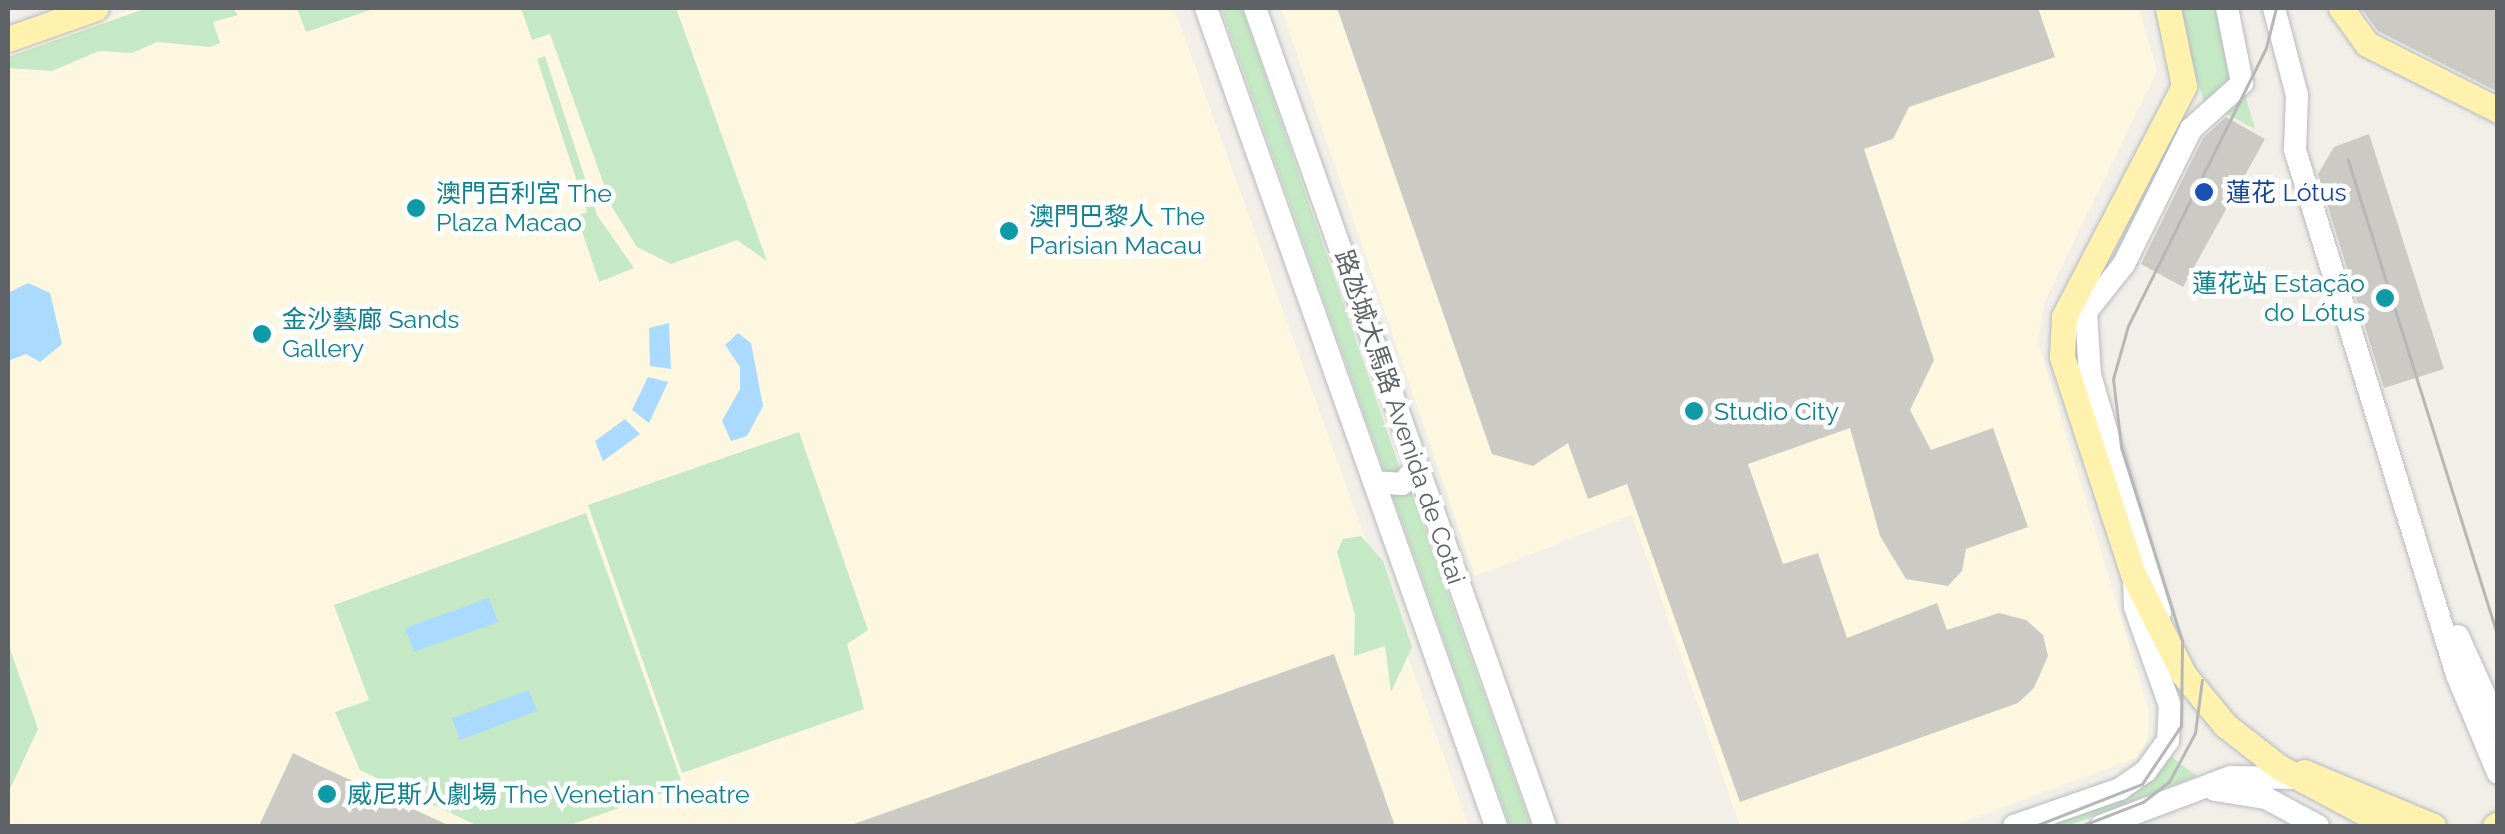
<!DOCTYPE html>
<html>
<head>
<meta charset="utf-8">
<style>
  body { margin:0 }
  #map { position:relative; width:2505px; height:834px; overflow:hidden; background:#f1efe8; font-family:Raleway,"Noto Sans SC",sans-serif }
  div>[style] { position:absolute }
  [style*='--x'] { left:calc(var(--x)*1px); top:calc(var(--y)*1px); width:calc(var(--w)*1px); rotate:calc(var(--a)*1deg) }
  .commercial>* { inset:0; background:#fef7e0 }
  .green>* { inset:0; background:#c5e8c5 }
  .water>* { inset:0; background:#aadaff }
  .building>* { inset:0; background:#cccac5 }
  .roads { filter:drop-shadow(0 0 2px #b6babf) drop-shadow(0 0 2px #b6babf) }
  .secondary>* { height:22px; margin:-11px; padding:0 11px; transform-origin:11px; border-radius:11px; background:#fff }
  .primary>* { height:25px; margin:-12.5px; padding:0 12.5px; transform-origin:12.5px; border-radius:12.5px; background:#fff2af }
  .tram>* { height:2.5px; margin:-1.25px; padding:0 1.25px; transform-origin:1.25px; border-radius:1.25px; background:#b6b7b8 }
  .dots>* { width:28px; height:28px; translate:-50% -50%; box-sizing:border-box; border:5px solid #fff; border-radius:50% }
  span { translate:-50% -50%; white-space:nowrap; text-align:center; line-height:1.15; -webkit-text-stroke:9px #fff; paint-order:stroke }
  .transit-label { font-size:25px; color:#164399 }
  .left { translate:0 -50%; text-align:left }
  .culture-label { font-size:25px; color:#0d838f }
  .right { translate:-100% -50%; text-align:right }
  .street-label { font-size:25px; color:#5f6368 }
  .frame { position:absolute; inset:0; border:10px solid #5f6368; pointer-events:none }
</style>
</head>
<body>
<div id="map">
  <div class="commercial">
    <div style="clip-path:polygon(136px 8px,1174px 8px,1469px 826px,8px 826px,8px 50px)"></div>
    <div style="clip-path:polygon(1281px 8px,2139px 8px,2157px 71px,2044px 303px,2038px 341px,2149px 711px,2148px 740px,2136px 758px,1953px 826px,1740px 826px,1632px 515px,1475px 576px)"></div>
  </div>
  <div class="green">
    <div style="clip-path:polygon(147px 8px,233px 8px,238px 15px,213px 22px,220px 43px,210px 47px,157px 42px,132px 53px,99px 51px,52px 71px,8px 68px,8px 57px)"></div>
    <div style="clip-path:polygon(297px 8px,376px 8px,306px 32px)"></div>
    <div style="clip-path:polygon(521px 8px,676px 8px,767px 261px,737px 240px,671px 264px,637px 247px,612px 207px,550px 34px,532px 40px)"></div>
    <div style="clip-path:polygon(1221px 8px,1242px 8px,1401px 472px,1385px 474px)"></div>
    <div style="clip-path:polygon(2176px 8px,2220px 8px,2255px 129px,2204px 102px)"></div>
    <div style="clip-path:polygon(545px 56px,597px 215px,634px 268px,599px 282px,577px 216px,587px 212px,537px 59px)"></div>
    <div style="clip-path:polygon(799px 432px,868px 630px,847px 644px,864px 709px,682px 773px,588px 505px)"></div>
    <div style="clip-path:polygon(1411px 491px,1531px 826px,1510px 826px,1393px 496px)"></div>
    <div style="clip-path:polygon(586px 513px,683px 786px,567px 826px,478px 826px,360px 770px,335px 712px,369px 700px,334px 605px)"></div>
    <div style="clip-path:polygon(1361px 536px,1383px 561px,1412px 647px,1391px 692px,1385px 646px,1354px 656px,1355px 615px,1337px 552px,1343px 539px)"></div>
    <div style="clip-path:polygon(8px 643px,38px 729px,8px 793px)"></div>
    <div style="clip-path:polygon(2170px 756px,2197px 776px,2068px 826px,2039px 826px,2131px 795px)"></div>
  </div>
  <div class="water">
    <div style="clip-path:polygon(28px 283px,50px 293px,62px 344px,40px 362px,26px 354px,8px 361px,8px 293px)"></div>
    <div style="clip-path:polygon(669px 323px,671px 369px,650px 366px,649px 328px)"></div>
    <div style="clip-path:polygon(738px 333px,751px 343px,763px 406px,747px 436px,731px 441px,722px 421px,740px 389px,740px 367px,725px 345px)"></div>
    <div style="clip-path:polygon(648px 377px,668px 382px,649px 423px,632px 410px)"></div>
    <div style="clip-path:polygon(625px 419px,640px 434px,603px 461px,595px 441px)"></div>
    <div style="clip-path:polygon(489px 598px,498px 622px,414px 652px,405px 628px)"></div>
    <div style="clip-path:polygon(529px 690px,537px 711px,460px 740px,452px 718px)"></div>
  </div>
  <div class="building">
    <div style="clip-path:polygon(1337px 8px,2038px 8px,2055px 57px,1909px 107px,1893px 139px,1864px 149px,1934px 360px,1910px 410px,1931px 450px,1993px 428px,2028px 527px,1966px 549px,1962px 571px,1948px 586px,1906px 579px,1880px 536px,1850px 428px,1748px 464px,1783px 564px,1818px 553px,1847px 638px,1937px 603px,1947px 630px,1999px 613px,2026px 620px,2043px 635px,2048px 656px,2034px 688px,2018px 703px,1740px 802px,1627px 484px,1588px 499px,1568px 443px,1533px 466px,1492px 454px)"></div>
    <div style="clip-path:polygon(2361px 8px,2498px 8px,2498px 92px,2378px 31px)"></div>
    <div style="clip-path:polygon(2226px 117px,2265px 139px,2183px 287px,2141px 264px,2203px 138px)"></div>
    <div style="clip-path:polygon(2369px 134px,2444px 369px,2384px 388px,2318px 174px,2334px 147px)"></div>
    <div style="clip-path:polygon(1334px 654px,1395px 826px,851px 826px,851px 825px)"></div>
    <div style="clip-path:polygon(293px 753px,320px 766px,450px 826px,259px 826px)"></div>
  </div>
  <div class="roads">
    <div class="secondary">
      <div style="--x:1206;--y:8;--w:868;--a:70.48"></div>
      <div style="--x:1255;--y:8;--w:868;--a:70.48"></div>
      <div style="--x:2274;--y:8;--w:90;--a:75.2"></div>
      <div style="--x:2297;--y:95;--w:55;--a:92.1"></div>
      <div style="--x:2295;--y:150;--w:549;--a:72.85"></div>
      <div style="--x:2457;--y:675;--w:106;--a:67.3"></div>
      <div style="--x:1374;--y:482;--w:28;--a:4"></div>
      <div style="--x:1402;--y:484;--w:23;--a:-49"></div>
      <div style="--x:2160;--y:613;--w:248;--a:-106.4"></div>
      <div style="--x:2090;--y:375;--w:63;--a:-93.6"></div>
      <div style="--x:2086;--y:312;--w:61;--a:-51.6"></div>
      <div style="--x:2124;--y:264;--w:151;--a:-63.6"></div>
      <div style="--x:2191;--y:129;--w:69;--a:-42"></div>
      <div style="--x:2242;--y:83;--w:76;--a:-101.3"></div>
      <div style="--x:2458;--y:636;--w:98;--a:65.8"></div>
      <div style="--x:2215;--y:790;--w:52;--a:8.9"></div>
      <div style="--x:2266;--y:798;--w:59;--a:28.3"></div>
      <div style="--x:2014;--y:826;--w:112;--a:-19.2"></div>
      <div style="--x:2120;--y:789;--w:32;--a:-35"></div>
      <div style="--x:2146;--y:771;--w:37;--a:-54"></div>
      <div style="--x:2168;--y:741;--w:35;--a:-87"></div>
      <div style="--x:2170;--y:706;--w:105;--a:-109.5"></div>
      <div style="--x:2135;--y:607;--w:29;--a:-92"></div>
      <div style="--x:2101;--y:826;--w:139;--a:-20.7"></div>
      <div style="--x:2231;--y:777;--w:63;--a:0.9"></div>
    </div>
    <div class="primary">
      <div style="--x:2168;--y:8;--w:80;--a:78.4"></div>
      <div style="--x:2184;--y:86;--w:260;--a:117.5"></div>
      <div style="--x:2064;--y:317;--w:40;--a:92.9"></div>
      <div style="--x:2062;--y:357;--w:228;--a:71.9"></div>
      <div style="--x:2133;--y:574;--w:113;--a:63.2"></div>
      <div style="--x:2184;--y:675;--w:65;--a:50.6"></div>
      <div style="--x:2225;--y:725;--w:68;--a:37.9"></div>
      <div style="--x:2279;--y:767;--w:125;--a:28.2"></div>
      <div style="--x:2341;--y:8;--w:44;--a:54.2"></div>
      <div style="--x:2367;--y:44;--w:147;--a:26.7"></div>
      <div style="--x:8;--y:39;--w:93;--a:-19.4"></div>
      <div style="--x:2304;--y:772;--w:140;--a:22.7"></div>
      <div style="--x:2495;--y:826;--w:4;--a:-34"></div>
    </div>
  </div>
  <div class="tram">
    <div style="--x:2348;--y:159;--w:500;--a:72.54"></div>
    <div style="--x:2035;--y:826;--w:115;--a:-21.4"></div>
    <div style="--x:2142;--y:784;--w:70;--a:-56.1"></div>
    <div style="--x:2181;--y:726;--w:85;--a:-89.3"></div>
    <div style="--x:2182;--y:641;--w:203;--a:-107.5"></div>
    <div style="--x:2121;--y:447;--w:68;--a:-96.7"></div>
    <div style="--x:2113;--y:379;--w:55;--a:-74.2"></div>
    <div style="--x:2128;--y:326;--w:310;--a:-63.6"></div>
    <div style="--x:2266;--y:48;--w:41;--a:-76"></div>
    <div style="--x:2081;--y:826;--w:66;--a:-21.2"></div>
    <div style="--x:2143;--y:802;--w:33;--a:-38"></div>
    <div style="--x:2169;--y:782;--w:55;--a:-62"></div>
    <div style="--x:2195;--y:733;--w:53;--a:-82.5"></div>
  </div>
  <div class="dots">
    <div style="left:2204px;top:192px;background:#1a4fb4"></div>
    <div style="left:416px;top:208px;background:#0f9aa8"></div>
    <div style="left:1009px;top:231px;background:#0f9aa8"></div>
    <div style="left:2385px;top:298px;background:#0f9aa8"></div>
    <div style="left:262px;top:334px;background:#0f9aa8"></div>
    <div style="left:1694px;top:411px;background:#0f9aa8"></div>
    <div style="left:327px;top:794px;background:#0f9aa8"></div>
  </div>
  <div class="transit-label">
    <span class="left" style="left:2226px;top:192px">蓮花 Lótus</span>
  </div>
  <div class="culture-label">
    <span class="left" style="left:436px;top:208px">澳門百利宮 The<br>Plaza Macao</span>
    <span class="left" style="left:1029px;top:231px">澳門巴黎人 The<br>Parisian Macau</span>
    <span class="right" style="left:2365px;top:298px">蓮花站 Estação<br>do Lótus</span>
    <span class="left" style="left:282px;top:334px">金沙藝廊 Sands<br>Gallery</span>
    <span class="left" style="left:1714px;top:411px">Studio City</span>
    <span class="left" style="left:347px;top:794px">威尼斯人劇場 The Venetian Theatre</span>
  </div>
  <div class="street-label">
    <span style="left:1400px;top:417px;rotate:71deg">路氹城大馬路 Avenida de Cotai</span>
  </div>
  <div class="frame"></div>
</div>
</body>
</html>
